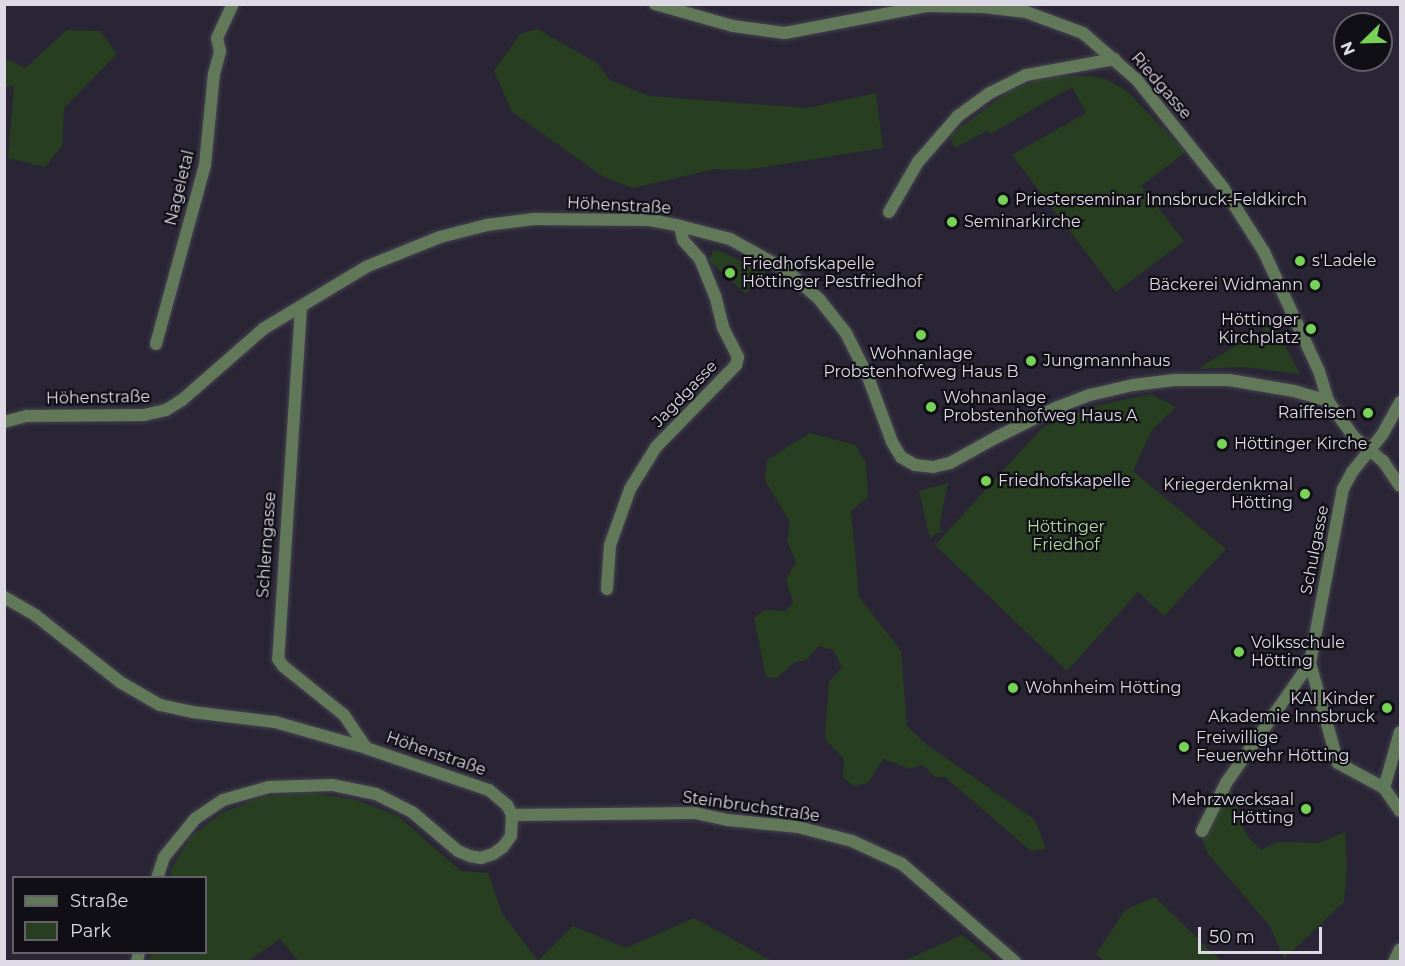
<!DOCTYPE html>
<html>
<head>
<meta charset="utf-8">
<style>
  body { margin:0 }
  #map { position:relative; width:1405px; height:966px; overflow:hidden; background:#292535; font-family:Montserrat,sans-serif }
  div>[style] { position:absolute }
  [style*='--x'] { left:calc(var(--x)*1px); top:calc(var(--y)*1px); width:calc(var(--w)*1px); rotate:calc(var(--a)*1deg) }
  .green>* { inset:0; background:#273e20 }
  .roads { filter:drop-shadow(0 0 2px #464251) drop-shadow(0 0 2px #464251) }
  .minor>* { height:12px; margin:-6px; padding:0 6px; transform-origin:6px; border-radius:6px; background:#617859 }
  .tertiary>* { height:12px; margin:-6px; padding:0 6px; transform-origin:6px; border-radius:6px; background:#617859 }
  .dots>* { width:16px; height:16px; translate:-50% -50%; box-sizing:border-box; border:3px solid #110f16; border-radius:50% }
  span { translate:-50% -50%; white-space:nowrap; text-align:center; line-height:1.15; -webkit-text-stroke:4.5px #110f16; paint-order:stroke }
  .street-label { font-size:16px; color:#dddae5 }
  .poi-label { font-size:16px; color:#dddae5 }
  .left { translate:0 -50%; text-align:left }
  .right { translate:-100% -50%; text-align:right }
  .park-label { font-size:16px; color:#afdba1 }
  .frame { position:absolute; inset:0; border:6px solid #dddae5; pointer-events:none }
  .legend { position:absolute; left:12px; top:876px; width:195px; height:78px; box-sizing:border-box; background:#110f16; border:2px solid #636069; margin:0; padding:8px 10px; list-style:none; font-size:18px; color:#dddae5 }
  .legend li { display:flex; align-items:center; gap:12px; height:30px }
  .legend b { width:30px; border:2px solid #636069 }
  .north { position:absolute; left:1333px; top:12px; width:60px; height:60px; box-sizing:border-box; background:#110f16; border:2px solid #636069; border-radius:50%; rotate:247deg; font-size:16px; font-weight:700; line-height:24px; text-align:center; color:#dddae5 }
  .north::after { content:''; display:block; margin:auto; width:21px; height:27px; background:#78d258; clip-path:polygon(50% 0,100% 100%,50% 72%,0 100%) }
  .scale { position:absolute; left:1198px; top:927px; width:124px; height:27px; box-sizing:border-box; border:3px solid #dddae5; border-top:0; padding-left:8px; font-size:18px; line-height:21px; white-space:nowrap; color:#dddae5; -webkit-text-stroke:4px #110f16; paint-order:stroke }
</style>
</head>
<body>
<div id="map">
  <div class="green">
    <div style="clip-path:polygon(537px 29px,597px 63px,610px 80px,649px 96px,807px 108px,876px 93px,883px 148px,746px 170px,715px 169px,633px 188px,602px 176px,512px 112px,494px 71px,520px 34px)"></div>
    <div style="clip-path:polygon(67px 30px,100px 31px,117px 54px,64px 108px,62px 146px,45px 167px,8px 158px,14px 86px,5px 87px,5px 58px,25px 68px)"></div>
    <div style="clip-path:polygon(1060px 76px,1092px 76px,1107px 80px,1126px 90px,1186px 152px,1141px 186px,1184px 241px,1116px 292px,1012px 155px,1086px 113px,1072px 87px,990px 134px,988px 130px,955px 148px,949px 136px,1010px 90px,1037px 80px)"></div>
    <div style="clip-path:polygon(713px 250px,720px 251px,765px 272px,746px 294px,709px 261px)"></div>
    <div style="clip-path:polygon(1272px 321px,1300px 374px,1244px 367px,1198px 369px,1245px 340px,1256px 338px,1262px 332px,1264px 323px)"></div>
    <div style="clip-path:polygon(1151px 394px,1176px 407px,1152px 430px,1133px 471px,1226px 549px,1164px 616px,1138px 592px,1067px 671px,935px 545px,1043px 427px,1095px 406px)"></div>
    <div style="clip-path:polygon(810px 433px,855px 445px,866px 463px,868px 497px,851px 511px,859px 597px,901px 651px,907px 726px,926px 744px,1035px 820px,1046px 849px,1031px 851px,945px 777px,935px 777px,922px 765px,910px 769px,883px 759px,868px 783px,853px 786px,843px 777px,844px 759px,825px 739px,829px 682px,842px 667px,833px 650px,819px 646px,805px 661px,795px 662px,777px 678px,766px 677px,754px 618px,765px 610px,786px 611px,793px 602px,786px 580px,796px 562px,787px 541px,790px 522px,765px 480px,767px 460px)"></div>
    <div style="clip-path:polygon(948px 483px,941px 517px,940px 529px,944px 532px,937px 533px,930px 538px,919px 491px)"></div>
    <div style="clip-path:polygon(1226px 783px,1236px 799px,1240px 822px,1249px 838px,1261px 850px,1277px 842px,1319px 843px,1345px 832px,1347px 870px,1344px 902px,1284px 959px,1270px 926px,1209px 855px,1203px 843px,1202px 831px)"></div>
    <div style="clip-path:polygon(305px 792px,357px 800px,398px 816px,461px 871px,488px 873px,502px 913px,538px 961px,573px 926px,626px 948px,694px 918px,772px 961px,299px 962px,280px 939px,248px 961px,148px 962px,151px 953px,206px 952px,206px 878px,170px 877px,171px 869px,191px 836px,222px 813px,261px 797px)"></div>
    <div style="clip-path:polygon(1155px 897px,1221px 961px,1104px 961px,1096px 954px,1125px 910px)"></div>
    <div style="clip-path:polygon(962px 935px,995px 961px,903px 961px)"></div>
  </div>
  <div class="roads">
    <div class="minor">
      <div style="--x:889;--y:212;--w:58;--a:-59.9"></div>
      <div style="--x:918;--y:162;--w:61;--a:-49"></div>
      <div style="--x:958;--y:116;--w:39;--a:-36"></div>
      <div style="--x:990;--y:93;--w:40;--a:-26.6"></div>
      <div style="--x:1026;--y:75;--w:90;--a:-10.2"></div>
      <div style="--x:301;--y:307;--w:353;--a:93.7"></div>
      <div style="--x:278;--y:659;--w:9;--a:54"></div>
      <div style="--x:283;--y:666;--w:78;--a:38.8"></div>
      <div style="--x:344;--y:715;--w:40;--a:56"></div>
      <div style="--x:156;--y:344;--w:186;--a:-74.7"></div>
      <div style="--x:205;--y:165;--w:91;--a:-84.4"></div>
      <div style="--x:214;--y:74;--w:24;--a:-75"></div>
      <div style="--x:220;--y:51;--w:13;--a:-103"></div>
      <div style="--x:217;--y:38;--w:38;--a:-65"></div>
      <div style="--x:607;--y:589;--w:44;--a:-86.1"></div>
      <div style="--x:610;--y:545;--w:59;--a:-70.3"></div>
      <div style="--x:630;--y:489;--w:49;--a:-58.2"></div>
      <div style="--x:656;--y:447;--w:115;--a:-45.7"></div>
      <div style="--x:736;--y:365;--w:8;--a:-76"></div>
      <div style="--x:738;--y:357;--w:34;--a:-117"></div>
      <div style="--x:723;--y:327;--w:32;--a:-104"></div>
      <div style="--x:715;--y:296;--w:40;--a:-112"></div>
      <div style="--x:700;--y:259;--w:25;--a:-132"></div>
      <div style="--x:683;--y:240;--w:14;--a:-102"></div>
      <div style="--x:1310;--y:663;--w:104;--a:74.4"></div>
      <div style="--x:1338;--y:763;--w:52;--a:28.5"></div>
      <div style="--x:1400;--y:732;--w:58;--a:105.9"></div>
      <div style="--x:1384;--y:788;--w:28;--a:55"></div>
      <div style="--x:512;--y:815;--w:183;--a:-0.6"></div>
      <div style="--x:695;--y:813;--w:34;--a:12"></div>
      <div style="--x:728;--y:820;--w:70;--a:5.7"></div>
      <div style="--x:798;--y:827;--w:56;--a:14.5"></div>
      <div style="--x:852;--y:841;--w:55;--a:24.7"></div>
      <div style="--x:902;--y:864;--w:150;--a:40.9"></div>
      <div style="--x:1202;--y:831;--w:54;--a:-63.4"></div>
      <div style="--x:1226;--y:783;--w:146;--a:-55"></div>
      <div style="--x:1310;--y:663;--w:177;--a:-79.3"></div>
      <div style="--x:1343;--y:489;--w:19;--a:-62"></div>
      <div style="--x:1352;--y:472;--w:27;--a:-51"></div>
      <div style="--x:1394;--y:962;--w:14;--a:-65"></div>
    </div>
    <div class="tertiary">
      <div style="--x:655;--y:4;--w:81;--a:15.8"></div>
      <div style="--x:733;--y:26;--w:52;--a:7.7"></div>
      <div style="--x:785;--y:33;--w:145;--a:-10.8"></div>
      <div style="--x:927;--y:6;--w:57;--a:1"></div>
      <div style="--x:984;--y:7;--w:42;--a:6.8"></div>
      <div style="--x:1026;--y:12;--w:61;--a:20.2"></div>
      <div style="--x:1083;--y:33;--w:72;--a:41"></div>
      <div style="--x:1137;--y:80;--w:136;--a:51.3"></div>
      <div style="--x:1222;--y:186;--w:78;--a:57.5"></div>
      <div style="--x:1264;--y:252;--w:131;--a:65.2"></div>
      <div style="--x:1319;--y:371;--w:31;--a:73"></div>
      <div style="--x:1328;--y:401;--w:44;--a:54.2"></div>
      <div style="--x:1354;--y:437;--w:38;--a:40"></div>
      <div style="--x:1383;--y:461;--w:30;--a:56"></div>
      <div style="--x:4;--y:422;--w:24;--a:-15"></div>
      <div style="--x:27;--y:416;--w:117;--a:-0.5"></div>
      <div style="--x:144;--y:415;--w:23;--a:-13"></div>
      <div style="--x:166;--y:410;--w:19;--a:-32"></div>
      <div style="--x:182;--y:400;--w:108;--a:-41.2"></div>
      <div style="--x:263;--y:329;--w:122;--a:-31"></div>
      <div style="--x:368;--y:266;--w:78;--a:-21.9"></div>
      <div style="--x:440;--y:237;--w:49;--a:-14.3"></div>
      <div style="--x:487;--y:225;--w:47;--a:-7.3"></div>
      <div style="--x:534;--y:219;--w:116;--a:0.5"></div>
      <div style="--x:650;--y:220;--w:31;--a:11"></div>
      <div style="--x:680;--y:226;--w:52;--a:14.6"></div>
      <div style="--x:730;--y:239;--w:64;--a:29"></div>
      <div style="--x:786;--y:270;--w:44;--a:41.3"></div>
      <div style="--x:819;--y:299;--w:43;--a:51.5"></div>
      <div style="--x:846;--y:333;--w:49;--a:63.4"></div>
      <div style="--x:868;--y:377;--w:69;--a:69.7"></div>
      <div style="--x:892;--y:442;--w:17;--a:59"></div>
      <div style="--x:901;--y:457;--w:16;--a:30"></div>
      <div style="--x:915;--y:465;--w:18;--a:6"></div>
      <div style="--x:933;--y:467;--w:17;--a:-13"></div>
      <div style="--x:950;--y:463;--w:54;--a:-29"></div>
      <div style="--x:997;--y:437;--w:68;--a:-26.2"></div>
      <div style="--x:1058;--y:407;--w:34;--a:-21"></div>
      <div style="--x:1090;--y:395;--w:44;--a:-13.1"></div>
      <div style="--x:1133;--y:385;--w:42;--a:-6.8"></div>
      <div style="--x:1175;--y:380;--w:54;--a:0"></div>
      <div style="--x:1229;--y:380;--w:66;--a:9.6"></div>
      <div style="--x:1294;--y:391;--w:35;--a:16"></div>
      <div style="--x:1369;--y:451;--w:21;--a:-51"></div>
      <div style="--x:1382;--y:435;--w:38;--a:-61"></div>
      <div style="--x:4;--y:597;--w:36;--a:30"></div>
      <div style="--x:35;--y:615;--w:108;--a:38.2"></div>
      <div style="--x:120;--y:682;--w:46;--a:29.9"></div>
      <div style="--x:160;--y:705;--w:33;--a:12"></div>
      <div style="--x:192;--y:712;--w:84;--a:6.9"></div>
      <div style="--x:275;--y:722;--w:95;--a:15.9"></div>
      <div style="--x:366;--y:748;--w:130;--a:18.9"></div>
      <div style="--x:489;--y:790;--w:23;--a:40"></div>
      <div style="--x:507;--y:805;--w:11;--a:63"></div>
      <div style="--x:512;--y:815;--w:21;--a:93"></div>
      <div style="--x:511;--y:836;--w:14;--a:126"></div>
      <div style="--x:503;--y:847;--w:12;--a:145"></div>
      <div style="--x:493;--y:854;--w:13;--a:162"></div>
      <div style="--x:481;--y:858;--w:11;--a:-170"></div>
      <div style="--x:470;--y:856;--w:13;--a:-157"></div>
      <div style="--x:458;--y:851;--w:60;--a:-139.7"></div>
      <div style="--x:412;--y:812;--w:40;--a:-153.4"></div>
      <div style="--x:376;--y:794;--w:45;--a:-168.4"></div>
      <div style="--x:332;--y:785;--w:63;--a:178.2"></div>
      <div style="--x:269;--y:787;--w:48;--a:164.2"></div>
      <div style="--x:223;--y:800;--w:34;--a:146"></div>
      <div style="--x:195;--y:819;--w:49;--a:129.2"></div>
      <div style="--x:164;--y:857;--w:22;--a:108"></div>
      <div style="--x:137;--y:962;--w:10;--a:-79"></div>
    </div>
  </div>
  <div class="dots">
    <div style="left:1003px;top:200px;background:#78d258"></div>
    <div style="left:952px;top:222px;background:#78d258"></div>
    <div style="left:1300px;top:261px;background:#78d258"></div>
    <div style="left:730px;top:273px;background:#78d258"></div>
    <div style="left:1315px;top:285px;background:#78d258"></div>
    <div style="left:1311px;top:329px;background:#78d258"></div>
    <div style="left:921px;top:335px;background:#78d258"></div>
    <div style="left:1031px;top:361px;background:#78d258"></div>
    <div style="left:931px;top:407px;background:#78d258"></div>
    <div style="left:1368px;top:413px;background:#78d258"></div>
    <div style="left:1222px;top:444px;background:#78d258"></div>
    <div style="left:986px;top:481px;background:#78d258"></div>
    <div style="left:1305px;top:494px;background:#78d258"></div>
    <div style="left:1239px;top:652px;background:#78d258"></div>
    <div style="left:1013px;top:688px;background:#78d258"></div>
    <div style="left:1387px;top:708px;background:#78d258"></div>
    <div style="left:1184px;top:747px;background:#78d258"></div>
    <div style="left:1306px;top:809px;background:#78d258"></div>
  </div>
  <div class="street-label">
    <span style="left:1161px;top:86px;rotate:49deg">Riedgasse</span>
    <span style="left:180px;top:188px;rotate:-76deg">Nageletal</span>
    <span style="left:619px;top:206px;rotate:3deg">Höhenstraße</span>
    <span style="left:685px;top:394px;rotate:-46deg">Jagdgasse</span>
    <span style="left:98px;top:398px;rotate:-1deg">Höhenstraße</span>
    <span style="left:267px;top:545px;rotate:-86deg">Schlerngasse</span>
    <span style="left:1315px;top:550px;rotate:-79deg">Schulgasse</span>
    <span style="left:436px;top:754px;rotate:19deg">Höhenstraße</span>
    <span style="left:751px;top:807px;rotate:8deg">Steinbruchstraße</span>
  </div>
  <div class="poi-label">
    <span class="left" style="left:1015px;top:200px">Priesterseminar Innsbruck-Feldkirch</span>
    <span class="left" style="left:964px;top:222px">Seminarkirche</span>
    <span class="left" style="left:1312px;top:261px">s'Ladele</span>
    <span class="left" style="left:742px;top:273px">Friedhofskapelle<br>Höttinger Pestfriedhof</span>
    <span class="right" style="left:1303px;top:285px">Bäckerei Widmann</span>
    <span class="right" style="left:1299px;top:329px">Höttinger<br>Kirchplatz</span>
    <span style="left:921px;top:363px">Wohnanlage<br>Probstenhofweg Haus B</span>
    <span class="left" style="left:1043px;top:361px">Jungmannhaus</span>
    <span class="left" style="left:943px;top:407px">Wohnanlage<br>Probstenhofweg Haus A</span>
    <span class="right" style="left:1356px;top:413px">Raiffeisen</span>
    <span class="left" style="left:1234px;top:444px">Höttinger Kirche</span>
    <span class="left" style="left:998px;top:481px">Friedhofskapelle</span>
    <span class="right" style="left:1293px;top:494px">Kriegerdenkmal<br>Hötting</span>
    <span class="left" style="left:1251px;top:652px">Volksschule<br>Hötting</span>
    <span class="left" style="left:1025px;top:688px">Wohnheim Hötting</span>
    <span class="right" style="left:1375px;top:708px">KAI Kinder<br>Akademie Innsbruck</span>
    <span class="left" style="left:1196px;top:747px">Freiwillige<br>Feuerwehr Hötting</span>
    <span class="right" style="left:1294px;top:809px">Mehrzwecksaal<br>Hötting</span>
  </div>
  <div class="park-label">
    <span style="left:1066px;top:536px">Höttinger<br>Friedhof</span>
  </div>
  <div class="frame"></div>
  <ul class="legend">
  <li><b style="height:8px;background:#617859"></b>Straße</li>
  <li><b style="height:16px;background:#273e20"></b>Park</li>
  </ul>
  <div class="north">N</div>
  <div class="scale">50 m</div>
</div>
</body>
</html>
